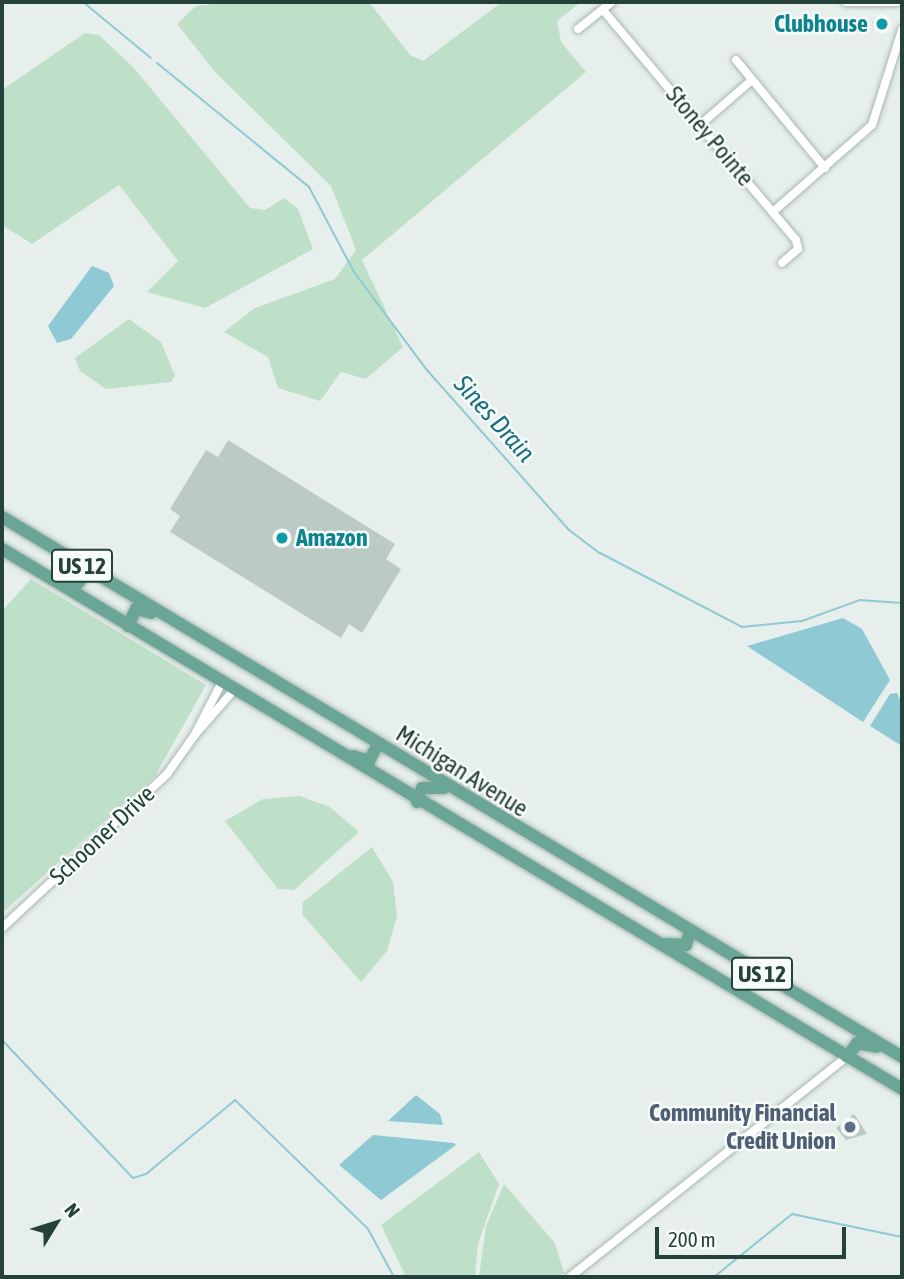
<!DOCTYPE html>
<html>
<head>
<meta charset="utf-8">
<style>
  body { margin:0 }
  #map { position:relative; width:904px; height:1279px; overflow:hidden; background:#e6efeb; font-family:"Asap Condensed",sans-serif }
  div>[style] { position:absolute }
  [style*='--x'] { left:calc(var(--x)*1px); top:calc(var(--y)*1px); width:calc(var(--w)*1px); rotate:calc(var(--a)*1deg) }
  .green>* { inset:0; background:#bfe0c8 }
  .water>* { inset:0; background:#8ec9d4 }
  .stream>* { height:2px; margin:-1px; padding:0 1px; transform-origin:1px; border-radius:1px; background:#8ec9d4 }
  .building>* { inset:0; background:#bbcac4 }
  .round { border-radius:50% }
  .roads { filter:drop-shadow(0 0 2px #a8b8b2) drop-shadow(0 0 2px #a8b8b2) }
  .street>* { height:8px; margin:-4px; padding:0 4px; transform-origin:4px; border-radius:4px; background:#fff }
  .primary>* { height:12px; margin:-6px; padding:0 6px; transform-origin:6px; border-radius:6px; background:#6aa596 }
  .dots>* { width:19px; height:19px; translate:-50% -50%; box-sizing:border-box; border:4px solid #f7fbf9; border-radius:50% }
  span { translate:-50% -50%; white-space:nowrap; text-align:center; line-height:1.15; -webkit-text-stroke:5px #f7fbf9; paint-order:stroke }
  .shield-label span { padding:2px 5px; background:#f7fbf9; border:2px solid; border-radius:5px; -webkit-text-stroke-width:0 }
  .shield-label { font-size:23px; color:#24423a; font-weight:700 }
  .culture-label { font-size:24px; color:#0d838f; font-weight:700 }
  .right { translate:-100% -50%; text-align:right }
  .left { translate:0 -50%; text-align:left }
  .street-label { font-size:24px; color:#24423a }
  .service-label { font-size:24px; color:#4e5e75; font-weight:700 }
  .water-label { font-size:26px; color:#1c6f80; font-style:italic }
  .frame { position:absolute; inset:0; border:4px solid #24423a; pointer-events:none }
  .north { position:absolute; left:21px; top:1188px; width:70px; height:70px; -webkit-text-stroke:5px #f7fbf9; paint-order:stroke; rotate:52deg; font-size:19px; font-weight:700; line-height:28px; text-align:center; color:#24423a }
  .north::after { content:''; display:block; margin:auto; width:24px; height:32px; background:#24423a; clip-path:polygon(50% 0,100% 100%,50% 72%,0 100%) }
  .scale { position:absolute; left:655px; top:1227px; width:191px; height:32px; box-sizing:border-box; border:4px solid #24423a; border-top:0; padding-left:9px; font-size:21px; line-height:24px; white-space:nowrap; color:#24423a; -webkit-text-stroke:5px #f7fbf9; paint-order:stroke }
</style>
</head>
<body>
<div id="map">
  <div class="green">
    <div style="clip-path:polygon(229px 2px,369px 2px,410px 55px,423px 61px,502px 2px,581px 2px,557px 21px,561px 42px,586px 72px,362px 260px,403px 347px,366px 379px,341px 372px,320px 401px,278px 388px,268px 357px,224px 332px,255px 308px,335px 279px,356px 250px,331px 186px,216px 73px,177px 24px,196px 6px)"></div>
    <div style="clip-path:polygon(85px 33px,99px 35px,134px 68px,250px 208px,265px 210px,284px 198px,298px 209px,313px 249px,205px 308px,147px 292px,178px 261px,119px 185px,32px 244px,2px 225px,2px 90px)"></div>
    <div style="clip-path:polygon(129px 319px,161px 342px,175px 376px,171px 382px,106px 389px,80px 371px,75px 358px)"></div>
    <div style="clip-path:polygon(31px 579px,206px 685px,155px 776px,2px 913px,2px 611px)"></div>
    <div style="clip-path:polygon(300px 796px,330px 807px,359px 832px,294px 890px,278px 889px,225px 821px,263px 799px)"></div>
    <div style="clip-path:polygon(372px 847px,393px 882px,397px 916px,387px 951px,361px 982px,302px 914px,303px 902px)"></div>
    <div style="clip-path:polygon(479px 1152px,499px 1184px,478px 1244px,475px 1277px,406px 1277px,381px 1225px)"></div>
    <div style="clip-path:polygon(504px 1184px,555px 1243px,564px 1273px,559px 1277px,479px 1277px,486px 1226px)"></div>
  </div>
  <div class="water">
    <div style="clip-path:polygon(92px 266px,109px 273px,114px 286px,71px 339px,57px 343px,48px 326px)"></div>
    <div style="clip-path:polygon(843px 618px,862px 629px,890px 680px,863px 722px,747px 646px)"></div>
    <div style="clip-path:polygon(897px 693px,902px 704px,902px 746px,870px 726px,890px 694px)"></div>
    <div style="clip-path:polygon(416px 1095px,440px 1114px,443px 1125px,388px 1121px)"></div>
    <div style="clip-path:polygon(373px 1135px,454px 1143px,456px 1145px,381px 1200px,339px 1165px)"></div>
  </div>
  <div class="stream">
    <div style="--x:83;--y:2;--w:88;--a:39.5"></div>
    <div style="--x:157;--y:63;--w:196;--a:39.2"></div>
    <div style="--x:309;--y:187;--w:96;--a:62.1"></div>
    <div style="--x:354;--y:272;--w:121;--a:53.4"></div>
    <div style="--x:426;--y:369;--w:215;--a:48.4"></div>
    <div style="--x:569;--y:530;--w:39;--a:37"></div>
    <div style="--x:600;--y:553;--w:160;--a:27.5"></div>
    <div style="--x:742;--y:627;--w:60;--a:-5.7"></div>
    <div style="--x:802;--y:621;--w:62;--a:-19.9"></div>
    <div style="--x:860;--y:600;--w:42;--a:4.1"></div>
    <div style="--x:2;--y:1040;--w:190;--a:46.5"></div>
    <div style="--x:133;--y:1178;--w:14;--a:-17"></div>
    <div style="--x:146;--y:1174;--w:116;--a:-39.7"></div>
    <div style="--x:235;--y:1100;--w:185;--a:44.1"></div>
    <div style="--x:368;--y:1229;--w:55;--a:61.6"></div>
    <div style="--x:714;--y:1277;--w:100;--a:-38.9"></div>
    <div style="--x:792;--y:1214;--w:112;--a:11.8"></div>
  </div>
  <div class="building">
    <div class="round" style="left:872px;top:16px;width:16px;height:16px"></div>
    <div style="clip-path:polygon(228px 440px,395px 544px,386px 559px,401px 569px,362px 633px,349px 624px,341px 638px,170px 532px,180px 516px,170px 509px,206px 450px,218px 457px)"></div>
    <div style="clip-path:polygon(854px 1114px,867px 1134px,846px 1140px,836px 1128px)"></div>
  </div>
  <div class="roads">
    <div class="street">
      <div style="--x:846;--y:2;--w:51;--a:0"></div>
      <div style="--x:603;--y:10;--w:300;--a:50"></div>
      <div style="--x:796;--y:240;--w:9;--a:77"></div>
      <div style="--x:798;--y:249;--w:21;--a:139"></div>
      <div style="--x:578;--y:29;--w:43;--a:-38.5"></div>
      <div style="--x:736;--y:60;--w:140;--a:50.5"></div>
      <div style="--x:700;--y:125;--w:69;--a:-40.9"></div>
      <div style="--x:774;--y:211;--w:130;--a:-41.3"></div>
      <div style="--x:872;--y:125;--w:100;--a:-72.5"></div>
      <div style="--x:222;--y:682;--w:61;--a:117.4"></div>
      <div style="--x:194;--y:736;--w:61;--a:-49"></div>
      <div style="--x:2;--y:928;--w:226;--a:-43"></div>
      <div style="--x:167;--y:774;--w:47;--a:-54.6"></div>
      <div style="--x:570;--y:1277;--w:354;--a:-38.5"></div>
    </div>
    <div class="primary">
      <div style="--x:2;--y:517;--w:1050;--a:30.96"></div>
      <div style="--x:2;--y:549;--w:1050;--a:30.96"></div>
      <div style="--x:60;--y:579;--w:18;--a:16"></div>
      <div style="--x:77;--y:584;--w:18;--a:-49"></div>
      <div style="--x:128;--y:626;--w:19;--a:-65"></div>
      <div style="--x:136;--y:609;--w:16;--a:14"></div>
      <div style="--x:353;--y:756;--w:17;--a:17"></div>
      <div style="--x:369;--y:761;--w:19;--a:-62"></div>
      <div style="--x:417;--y:802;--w:15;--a:-70"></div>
      <div style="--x:422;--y:788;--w:22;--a:0"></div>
      <div style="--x:665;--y:944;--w:21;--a:3"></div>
      <div style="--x:686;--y:945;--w:14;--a:-73"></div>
      <div style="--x:847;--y:1057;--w:17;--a:-54"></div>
      <div style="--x:857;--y:1043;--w:20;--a:11"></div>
    </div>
  </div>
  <div class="dots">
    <div style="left:882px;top:24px;background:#0f9aa8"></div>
    <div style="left:282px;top:538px;background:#0f9aa8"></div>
    <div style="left:850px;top:1127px;background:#5c6f8a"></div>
  </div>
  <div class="shield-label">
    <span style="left:82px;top:566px">US 12</span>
    <span style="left:762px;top:974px">US 12</span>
  </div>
  <div class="culture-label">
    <span class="right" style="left:868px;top:24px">Clubhouse</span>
    <span class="left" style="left:296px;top:538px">Amazon</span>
  </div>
  <div class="street-label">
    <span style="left:710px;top:136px;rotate:50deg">Stoney Pointe</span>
    <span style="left:462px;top:771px;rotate:32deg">Michigan Avenue</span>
    <span style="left:102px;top:835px;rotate:-43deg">Schooner Drive</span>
  </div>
  <div class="service-label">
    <span class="right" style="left:836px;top:1127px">Community Financial<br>Credit Union</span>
  </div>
  <div class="water-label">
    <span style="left:494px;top:419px;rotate:48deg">Sines Drain</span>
  </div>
  <div class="frame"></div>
  <div class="north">N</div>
  <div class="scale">200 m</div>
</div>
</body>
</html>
